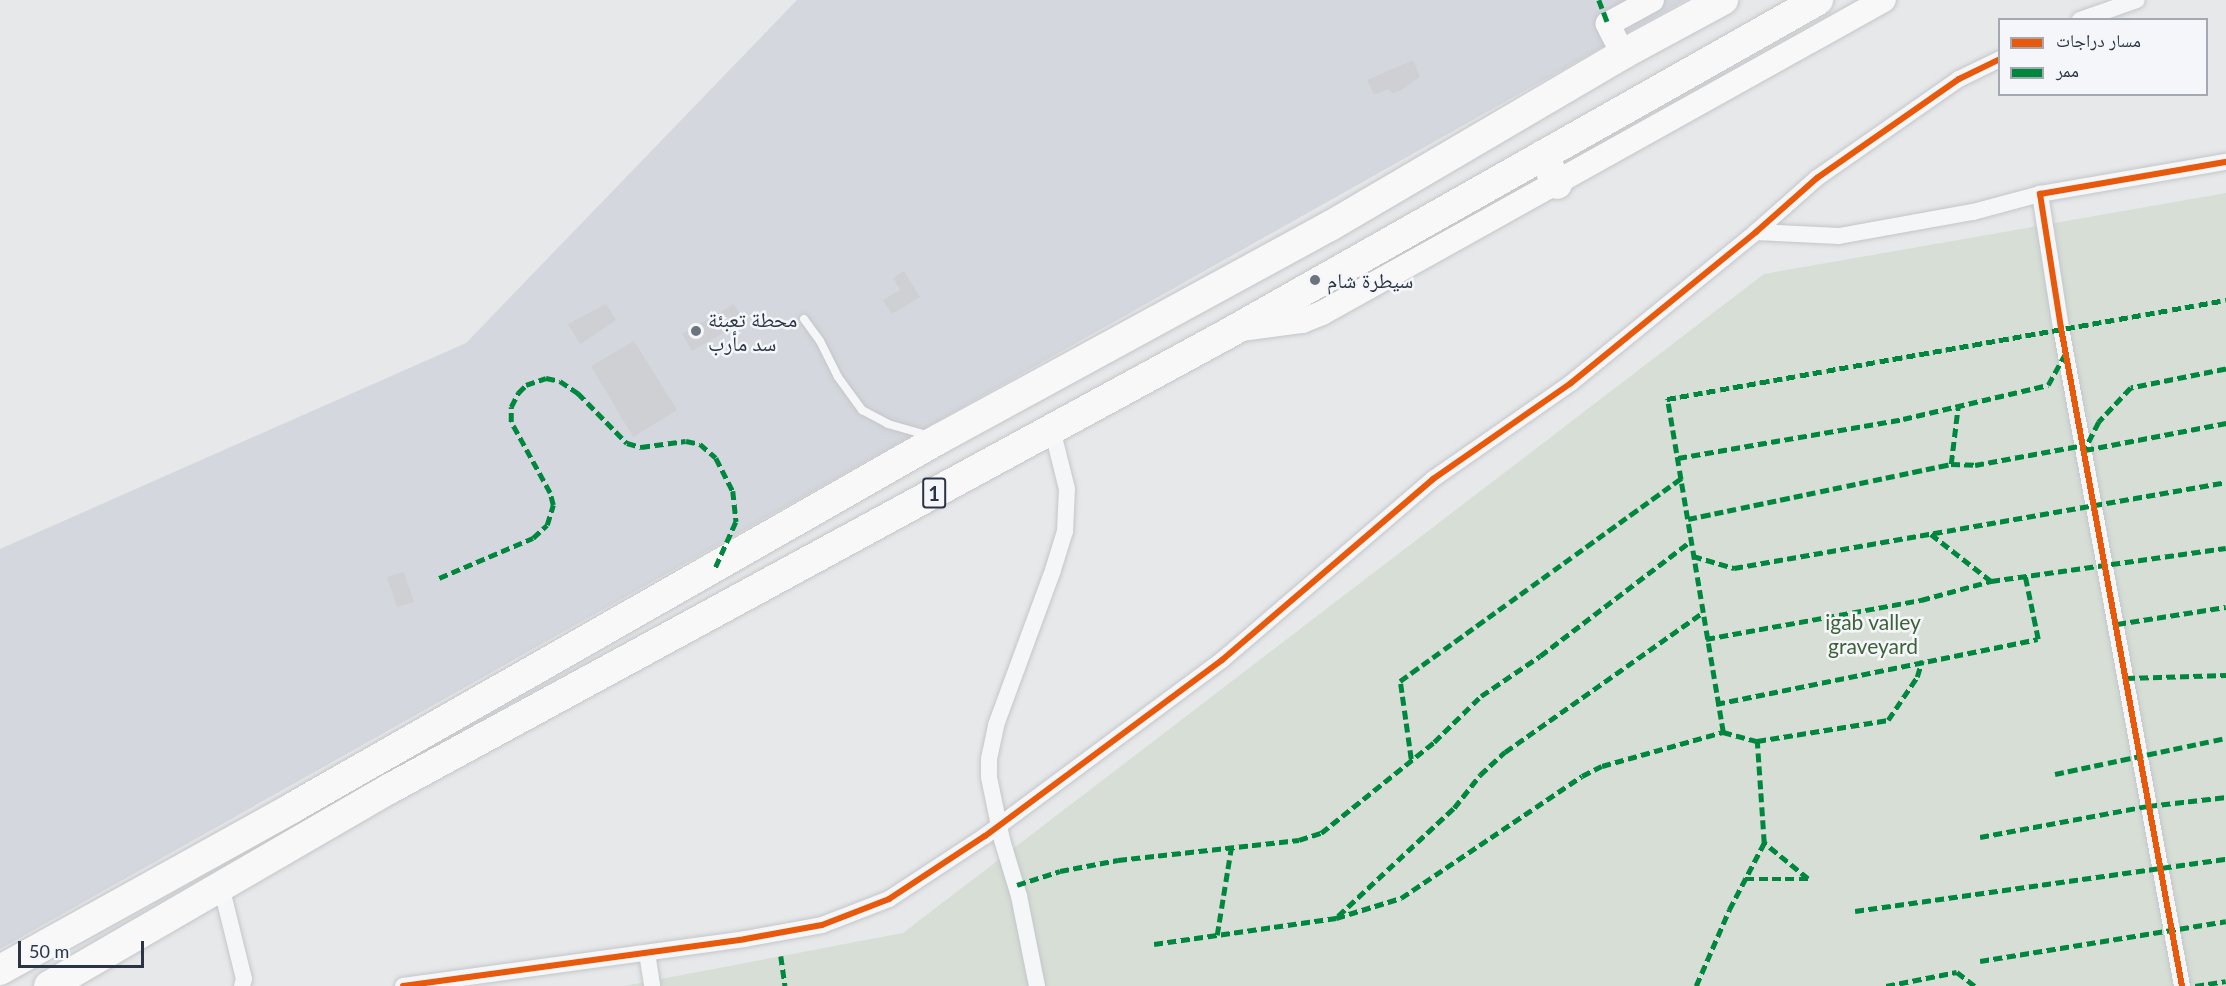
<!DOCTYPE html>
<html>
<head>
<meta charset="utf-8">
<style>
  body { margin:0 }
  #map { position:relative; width:2226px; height:986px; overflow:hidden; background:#e6e8ea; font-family:Lato,"Noto Naskh Arabic",sans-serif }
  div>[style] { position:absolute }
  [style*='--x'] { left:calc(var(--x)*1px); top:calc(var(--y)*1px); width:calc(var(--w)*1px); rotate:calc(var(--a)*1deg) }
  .built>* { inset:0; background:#d4d7dd }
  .green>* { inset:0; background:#d6ded6 }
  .building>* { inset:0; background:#ced0d3 }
  .roads { filter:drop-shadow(0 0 2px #c4c6c8) drop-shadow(0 0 2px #c4c6c8) }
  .lane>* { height:8px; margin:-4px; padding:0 4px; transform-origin:4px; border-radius:4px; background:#f5f6f7 }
  .street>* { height:16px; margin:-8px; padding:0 8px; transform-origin:8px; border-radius:8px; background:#f5f6f7 }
  .secondary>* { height:24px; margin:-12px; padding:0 12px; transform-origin:12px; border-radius:12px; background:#f8f8f8 }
  .highway>* { height:30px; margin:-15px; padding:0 15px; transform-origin:15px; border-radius:15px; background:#f8f8f8 }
  .quiet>* { height:4.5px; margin-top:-2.25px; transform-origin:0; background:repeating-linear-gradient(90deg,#00873e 0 9px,transparent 0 13.5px) }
  .cycleway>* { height:6px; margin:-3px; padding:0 3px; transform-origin:3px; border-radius:3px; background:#e8590c }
  .dots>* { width:16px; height:16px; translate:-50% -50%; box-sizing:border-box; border:3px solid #f4f6f9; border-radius:50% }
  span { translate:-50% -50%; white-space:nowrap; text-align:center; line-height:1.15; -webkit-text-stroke:5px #f4f6f9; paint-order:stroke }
  .shield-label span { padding:2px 4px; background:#f4f6f9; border:2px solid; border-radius:4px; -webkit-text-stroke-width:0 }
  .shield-label { font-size:20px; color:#2b3445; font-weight:700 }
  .poi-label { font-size:21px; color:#2b3445 }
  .left { translate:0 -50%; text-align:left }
  .park-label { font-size:21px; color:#3f6138 }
  .legend { position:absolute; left:1998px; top:18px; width:210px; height:78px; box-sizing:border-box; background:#f4f6f9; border:2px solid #a4a8b1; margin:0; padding:8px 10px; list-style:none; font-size:18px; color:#2b3445 }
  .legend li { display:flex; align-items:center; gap:12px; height:30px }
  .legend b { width:30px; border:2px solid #a4a8b1 }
  .scale { position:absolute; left:18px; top:941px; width:126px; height:27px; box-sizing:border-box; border:3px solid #2b3445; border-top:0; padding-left:8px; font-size:18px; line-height:21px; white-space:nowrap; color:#2b3445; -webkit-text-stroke:4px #f4f6f9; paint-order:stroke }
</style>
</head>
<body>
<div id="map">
  <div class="built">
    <div style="clip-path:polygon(797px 0,1686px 0,0 949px,0 549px,466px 343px)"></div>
  </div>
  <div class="green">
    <div style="clip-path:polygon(2226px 193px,2226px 986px,624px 986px,903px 933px,1764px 274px)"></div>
  </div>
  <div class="building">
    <div style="clip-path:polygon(1413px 60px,1420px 77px,1401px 90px,1393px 93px,1388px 89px,1374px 95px,1367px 80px)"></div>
    <div style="clip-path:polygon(904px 271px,920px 297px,892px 314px,883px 300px,900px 290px,893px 278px)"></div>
    <div style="clip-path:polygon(606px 304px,616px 320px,580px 344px,568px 324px)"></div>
    <div style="clip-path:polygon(734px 304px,744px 321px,692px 351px,682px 334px)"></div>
    <div style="clip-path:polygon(634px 341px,677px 410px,633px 437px,591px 366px)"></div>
    <div style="clip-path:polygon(404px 572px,414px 602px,397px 607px,387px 577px)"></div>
  </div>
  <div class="roads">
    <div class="lane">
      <div style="--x:804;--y:319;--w:27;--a:54"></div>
      <div style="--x:820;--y:341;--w:40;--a:63.4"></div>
      <div style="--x:838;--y:377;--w:41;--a:54"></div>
      <div style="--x:862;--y:410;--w:30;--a:28"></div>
      <div style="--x:888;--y:424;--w:44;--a:15.9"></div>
    </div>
    <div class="street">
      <div style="--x:2080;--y:20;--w:60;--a:-19.3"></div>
      <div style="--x:1756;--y:232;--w:83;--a:2.8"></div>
      <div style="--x:1839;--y:236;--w:136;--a:-10.2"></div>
      <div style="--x:1973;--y:212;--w:69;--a:-15"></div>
      <div style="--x:221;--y:886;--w:96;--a:76.1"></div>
      <div style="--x:244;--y:979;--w:7;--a:106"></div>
      <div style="--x:647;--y:953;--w:33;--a:81"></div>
      <div style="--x:403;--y:986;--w:345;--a:-7.8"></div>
      <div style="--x:745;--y:939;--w:78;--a:-10.3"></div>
      <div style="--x:822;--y:925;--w:72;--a:-21.2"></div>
      <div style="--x:889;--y:899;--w:115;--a:-33.3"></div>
      <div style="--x:985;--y:836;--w:295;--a:-36.6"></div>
      <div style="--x:1222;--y:660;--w:278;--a:-40.6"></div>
      <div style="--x:1433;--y:479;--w:168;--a:-34.8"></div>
      <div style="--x:1571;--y:383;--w:239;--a:-39.2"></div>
      <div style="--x:1756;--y:232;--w:81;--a:-41.5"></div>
      <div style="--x:1817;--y:178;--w:173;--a:-34.9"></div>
      <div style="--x:1959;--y:79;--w:46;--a:-26"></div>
      <div style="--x:1037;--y:986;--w:92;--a:-101.3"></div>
      <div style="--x:1019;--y:896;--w:59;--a:-106.9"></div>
      <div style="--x:1002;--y:840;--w:64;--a:-101.7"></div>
      <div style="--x:989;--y:777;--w:18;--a:-90"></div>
      <div style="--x:989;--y:759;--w:35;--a:-78"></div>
      <div style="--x:996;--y:725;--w:165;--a:-69.8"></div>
      <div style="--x:1053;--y:570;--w:41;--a:-72.9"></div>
      <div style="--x:1065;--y:531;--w:42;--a:-87.3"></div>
      <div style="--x:1067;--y:489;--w:62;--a:-104"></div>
      <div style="--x:2182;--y:986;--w:669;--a:-100.42"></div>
      <div style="--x:2061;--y:328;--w:136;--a:-98.9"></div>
      <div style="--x:2040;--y:194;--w:189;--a:-9.8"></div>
    </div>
    <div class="secondary">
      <div style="--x:1623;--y:54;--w:34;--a:-117"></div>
      <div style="--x:1608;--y:24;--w:50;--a:-28.6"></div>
      <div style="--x:1241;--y:329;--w:62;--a:-7.5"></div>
      <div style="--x:1302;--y:321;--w:22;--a:-22"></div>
      <div style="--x:1322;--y:313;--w:643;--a:-29.12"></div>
    </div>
    <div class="highway">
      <div style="--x:1543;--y:155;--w:32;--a:64"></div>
      <div style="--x:0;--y:970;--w:334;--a:-29"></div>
      <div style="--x:292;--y:808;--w:745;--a:-29.7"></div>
      <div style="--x:939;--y:439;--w:445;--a:-28.6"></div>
      <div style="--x:1330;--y:226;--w:340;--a:-30.4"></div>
      <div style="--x:1623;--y:54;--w:114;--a:-28.4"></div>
      <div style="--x:49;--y:986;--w:393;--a:-30.1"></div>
      <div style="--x:389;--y:789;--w:954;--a:-28.5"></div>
      <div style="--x:1227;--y:334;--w:679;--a:-29.47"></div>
    </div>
  </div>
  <div class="quiet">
    <div style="--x:1599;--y:0;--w:26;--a:69"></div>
    <div style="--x:2226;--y:369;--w:97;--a:168.7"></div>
    <div style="--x:2131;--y:388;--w:47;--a:133.3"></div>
    <div style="--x:2099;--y:422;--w:31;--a:117"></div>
    <div style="--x:2085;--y:450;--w:144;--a:-10.8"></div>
    <div style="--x:1678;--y:458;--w:228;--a:-9.8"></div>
    <div style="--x:1903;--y:419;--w:149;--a:-13.2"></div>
    <div style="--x:2048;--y:385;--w:35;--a:-61"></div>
    <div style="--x:1951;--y:464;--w:24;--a:2"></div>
    <div style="--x:1975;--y:465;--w:111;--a:-10.4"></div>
    <div style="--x:1688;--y:519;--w:269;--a:-11.8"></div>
    <div style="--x:1951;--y:464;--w:58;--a:-83.1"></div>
    <div style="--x:1931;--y:534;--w:76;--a:38.1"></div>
    <div style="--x:1991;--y:581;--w:237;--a:-8"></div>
    <div style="--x:1693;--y:556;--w:43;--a:16.3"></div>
    <div style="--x:1734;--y:568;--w:499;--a:-9.9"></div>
    <div style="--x:439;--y:578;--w:102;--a:-23.1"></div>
    <div style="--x:533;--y:538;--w:19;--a:-43"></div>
    <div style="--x:547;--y:525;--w:21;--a:-73"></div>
    <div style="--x:553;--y:505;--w:12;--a:-104"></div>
    <div style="--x:550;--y:493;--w:81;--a:-118.8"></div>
    <div style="--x:511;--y:422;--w:15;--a:-90"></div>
    <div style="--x:511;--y:407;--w:16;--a:-63"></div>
    <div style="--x:518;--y:393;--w:11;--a:-45"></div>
    <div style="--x:526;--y:385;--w:21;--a:-19"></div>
    <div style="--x:546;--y:378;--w:14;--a:12"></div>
    <div style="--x:560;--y:381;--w:22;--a:34"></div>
    <div style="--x:578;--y:393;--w:70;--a:45.6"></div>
    <div style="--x:627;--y:443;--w:15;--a:16"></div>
    <div style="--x:641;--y:447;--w:45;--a:-7.6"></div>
    <div style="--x:686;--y:441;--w:14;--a:12"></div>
    <div style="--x:700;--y:444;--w:21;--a:41"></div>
    <div style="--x:716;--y:458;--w:37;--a:63"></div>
    <div style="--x:733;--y:491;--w:31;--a:84"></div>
    <div style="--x:736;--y:522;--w:51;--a:114.1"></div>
    <div style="--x:2117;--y:624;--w:110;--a:-8.9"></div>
    <div style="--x:1706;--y:639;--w:219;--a:-10.3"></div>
    <div style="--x:1921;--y:600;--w:73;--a:-15.2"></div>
    <div style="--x:2126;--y:678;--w:100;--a:-1.7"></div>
    <div style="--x:1716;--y:704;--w:328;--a:-11.4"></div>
    <div style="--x:2038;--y:639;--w:64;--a:-101.7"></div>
    <div style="--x:1723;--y:732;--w:338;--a:-99.5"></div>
    <div style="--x:1667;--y:399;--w:568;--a:-10.04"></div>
    <div style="--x:1411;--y:759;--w:79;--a:-98"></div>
    <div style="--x:1400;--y:681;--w:347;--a:-35.8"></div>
    <div style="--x:2055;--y:774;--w:175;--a:-11.9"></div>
    <div style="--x:1980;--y:837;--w:171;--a:-10.5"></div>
    <div style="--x:2148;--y:806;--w:79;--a:-6.6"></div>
    <div style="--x:1745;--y:879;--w:63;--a:0"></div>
    <div style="--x:1808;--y:879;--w:57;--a:-140.7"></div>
    <div style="--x:1017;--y:885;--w:45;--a:-18"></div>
    <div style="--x:1060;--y:871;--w:59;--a:-10.7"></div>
    <div style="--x:1118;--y:860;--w:182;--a:-6.3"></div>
    <div style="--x:1299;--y:840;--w:23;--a:-18"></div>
    <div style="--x:1321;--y:833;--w:145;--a:-38.8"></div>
    <div style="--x:1434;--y:742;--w:66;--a:-44.4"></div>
    <div style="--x:1481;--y:696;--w:71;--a:-34.1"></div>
    <div style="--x:1540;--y:656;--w:190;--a:-37.3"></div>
    <div style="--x:1855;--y:911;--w:375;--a:-8"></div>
    <div style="--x:1338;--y:916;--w:158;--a:-43"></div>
    <div style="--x:1454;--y:808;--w:42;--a:-51.8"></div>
    <div style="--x:1480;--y:775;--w:34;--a:-43"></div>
    <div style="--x:1505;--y:752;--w:241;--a:-35.2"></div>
    <div style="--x:1217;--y:935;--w:87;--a:-80.8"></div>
    <div style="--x:1154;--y:944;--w:184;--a:-8.1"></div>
    <div style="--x:1336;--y:918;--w:68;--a:-17.1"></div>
    <div style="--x:1401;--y:898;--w:218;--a:-34"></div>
    <div style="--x:1582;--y:776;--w:22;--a:-27"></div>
    <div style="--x:1602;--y:766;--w:126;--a:-15.7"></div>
    <div style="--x:1723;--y:732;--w:35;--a:15"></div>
    <div style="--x:1757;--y:741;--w:133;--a:-9.1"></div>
    <div style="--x:1888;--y:720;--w:52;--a:-56"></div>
    <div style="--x:1917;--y:677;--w:17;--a:-73"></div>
    <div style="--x:781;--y:956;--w:30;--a:82"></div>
    <div style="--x:1980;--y:961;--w:249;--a:-9.2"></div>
    <div style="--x:1696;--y:986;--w:83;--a:-66.5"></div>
    <div style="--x:1729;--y:910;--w:76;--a:-62.4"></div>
    <div style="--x:1764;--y:843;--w:102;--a:-93.9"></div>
    <div style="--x:1886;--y:986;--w:72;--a:-11.2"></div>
    <div style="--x:1957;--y:972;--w:23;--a:38"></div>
    <div style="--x:2195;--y:986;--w:31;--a:-9"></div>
  </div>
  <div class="cycleway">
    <div style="--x:403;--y:986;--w:345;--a:-7.8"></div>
    <div style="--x:745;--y:939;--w:78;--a:-10.3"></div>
    <div style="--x:822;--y:925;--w:72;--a:-21.2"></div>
    <div style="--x:889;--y:899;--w:115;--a:-33.3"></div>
    <div style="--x:985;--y:836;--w:295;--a:-36.6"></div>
    <div style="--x:1222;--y:660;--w:278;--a:-40.6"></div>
    <div style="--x:1433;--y:479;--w:168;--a:-34.8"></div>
    <div style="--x:1571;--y:383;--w:239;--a:-39.2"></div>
    <div style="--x:1756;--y:232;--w:81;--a:-41.5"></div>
    <div style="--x:1817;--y:178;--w:173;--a:-34.9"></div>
    <div style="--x:1959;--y:79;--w:46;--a:-26"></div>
    <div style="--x:2182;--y:986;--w:669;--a:-100.42"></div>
    <div style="--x:2061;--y:328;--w:136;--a:-98.9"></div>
    <div style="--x:2040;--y:194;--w:189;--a:-9.8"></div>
  </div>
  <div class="dots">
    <div style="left:1315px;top:280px;background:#6c737f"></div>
    <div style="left:696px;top:331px;background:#6c737f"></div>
  </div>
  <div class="shield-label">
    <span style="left:934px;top:493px">1</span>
  </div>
  <div class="poi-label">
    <span class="left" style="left:1327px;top:280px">سيطرة شام</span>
    <span class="left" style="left:708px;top:331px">محطة تعبئة<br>سد مأرب</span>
  </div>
  <div class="park-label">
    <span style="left:1873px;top:634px">igab valley<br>graveyard</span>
  </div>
  <ul class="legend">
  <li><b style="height:8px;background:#e8590c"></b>مسار دراجات</li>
  <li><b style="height:8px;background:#00873e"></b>ممر</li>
  </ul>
  <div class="scale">50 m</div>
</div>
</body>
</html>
